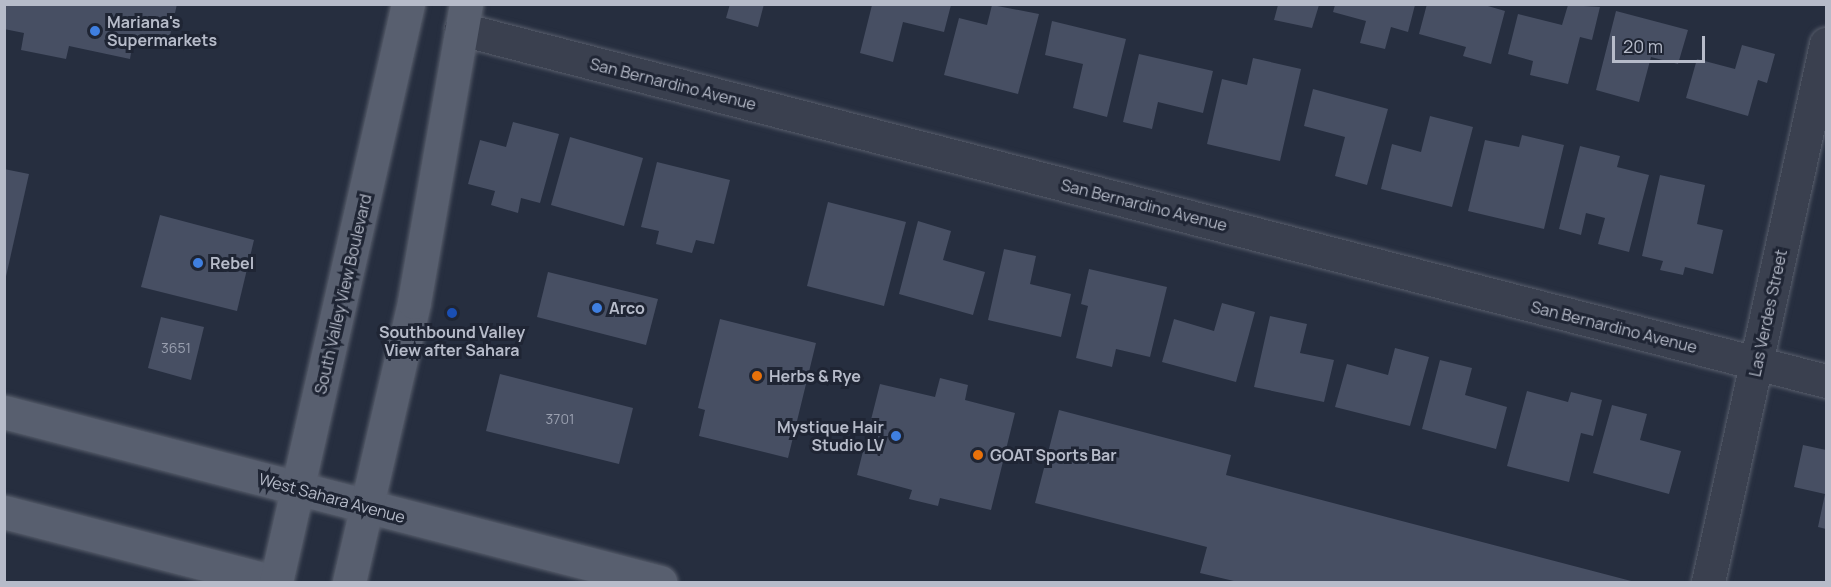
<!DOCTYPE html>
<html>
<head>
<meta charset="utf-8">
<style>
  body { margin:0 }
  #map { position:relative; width:1831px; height:587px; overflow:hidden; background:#262e3f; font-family:Manrope,sans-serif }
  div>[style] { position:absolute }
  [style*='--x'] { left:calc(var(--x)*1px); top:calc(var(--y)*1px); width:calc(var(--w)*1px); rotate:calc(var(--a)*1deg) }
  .building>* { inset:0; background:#474f63 }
  .roads { filter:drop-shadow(0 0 2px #585e6c) drop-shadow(0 0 2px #585e6c) }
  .minor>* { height:33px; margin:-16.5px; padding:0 16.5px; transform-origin:16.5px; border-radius:16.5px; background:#3a404f }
  .major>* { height:33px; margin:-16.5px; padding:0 16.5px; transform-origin:16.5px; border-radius:16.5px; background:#585f6f }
  .dots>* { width:16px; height:16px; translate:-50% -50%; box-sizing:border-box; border:3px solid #1f2534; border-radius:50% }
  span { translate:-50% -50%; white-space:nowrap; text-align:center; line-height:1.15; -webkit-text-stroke:6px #1f2534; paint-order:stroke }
  .number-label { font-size:14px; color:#9aa0b0 }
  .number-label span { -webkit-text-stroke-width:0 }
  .poi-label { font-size:16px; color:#b6bbc9; font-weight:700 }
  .left { translate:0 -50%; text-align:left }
  .right { translate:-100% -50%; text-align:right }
  .street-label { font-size:16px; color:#b6bbc9 }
  .frame { position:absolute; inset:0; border:6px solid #b6bbc9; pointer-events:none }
  .scale { position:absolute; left:1612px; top:36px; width:93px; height:27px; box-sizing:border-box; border:3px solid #b6bbc9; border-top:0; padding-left:8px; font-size:18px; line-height:21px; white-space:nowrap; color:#b6bbc9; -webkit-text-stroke:4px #1f2534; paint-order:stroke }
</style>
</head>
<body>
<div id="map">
  <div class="building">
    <div style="clip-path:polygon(4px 4px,177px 4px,167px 49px,133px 41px,130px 59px,69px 46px,66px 59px,21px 50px,24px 33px,4px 29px)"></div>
    <div style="clip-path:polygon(730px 4px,764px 4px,758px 27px,726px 18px)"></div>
    <div style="clip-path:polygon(1427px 4px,1481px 4px,1505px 11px,1491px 64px,1463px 56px,1466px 47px,1419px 34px)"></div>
    <div style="clip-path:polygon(872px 5px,951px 5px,944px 32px,903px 22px,893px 62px,860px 53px)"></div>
    <div style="clip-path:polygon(992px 5px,1039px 14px,1018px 94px,944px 75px,959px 18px,987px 25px)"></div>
    <div style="clip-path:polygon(1278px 5px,1319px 5px,1312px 28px,1274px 20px)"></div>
    <div style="clip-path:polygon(1335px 5px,1415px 5px,1408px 32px,1391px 27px,1385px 49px,1360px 43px,1366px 21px,1333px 12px)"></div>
    <div style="clip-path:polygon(1568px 5px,1600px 7px,1592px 40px,1580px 37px,1568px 84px,1530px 75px,1533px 61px,1508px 54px,1518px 14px,1562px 25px)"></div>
    <div style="clip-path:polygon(1616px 11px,1688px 30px,1678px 64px,1651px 57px,1639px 102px,1596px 90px)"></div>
    <div style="clip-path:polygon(1052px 21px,1126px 39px,1107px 117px,1073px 108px,1083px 64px,1045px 55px)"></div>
    <div style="clip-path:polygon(1742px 45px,1775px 54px,1767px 83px,1758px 80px,1748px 116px,1686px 98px,1697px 59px,1735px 69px)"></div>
    <div style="clip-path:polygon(1139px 54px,1213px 71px,1203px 113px,1158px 102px,1152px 129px,1123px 122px)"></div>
    <div style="clip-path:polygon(1253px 58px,1301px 69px,1280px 161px,1207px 144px,1222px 79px,1247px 85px)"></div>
    <div style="clip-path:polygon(1313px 89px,1388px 109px,1367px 185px,1335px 176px,1345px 137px,1304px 126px)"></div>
    <div style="clip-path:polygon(1430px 116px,1473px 127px,1452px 207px,1381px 189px,1392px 144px,1421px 152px)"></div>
    <div style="clip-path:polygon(513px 122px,559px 134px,540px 203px,521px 198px,518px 213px,491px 205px,495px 191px,468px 184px,480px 140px,506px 147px)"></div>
    <div style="clip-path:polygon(1522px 135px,1564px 145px,1544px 229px,1468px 211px,1485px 140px,1519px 147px)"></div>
    <div style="clip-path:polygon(570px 137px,643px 158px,624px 226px,551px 205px)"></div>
    <div style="clip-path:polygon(1580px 146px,1620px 156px,1617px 167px,1649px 175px,1629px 252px,1598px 244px,1605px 218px,1586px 213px,1581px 235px,1559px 229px)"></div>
    <div style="clip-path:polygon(657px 162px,730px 180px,714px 244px,696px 240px,692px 253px,656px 244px,659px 231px,641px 227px)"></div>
    <div style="clip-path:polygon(4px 169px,29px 174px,5px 281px,4px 281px)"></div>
    <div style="clip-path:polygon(1660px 175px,1705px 185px,1697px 224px,1723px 230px,1713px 274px,1685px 267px,1683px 275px,1660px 270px,1663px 261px,1642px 256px)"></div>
    <div style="clip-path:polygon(828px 202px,906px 222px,884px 306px,807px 286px)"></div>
    <div style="clip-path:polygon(160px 215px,254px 240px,237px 311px,141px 287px)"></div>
    <div style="clip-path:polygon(918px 221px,951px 231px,943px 260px,985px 272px,973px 315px,899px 294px)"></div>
    <div style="clip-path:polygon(1004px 249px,1036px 256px,1030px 284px,1071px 294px,1061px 337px,988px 320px)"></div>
    <div style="clip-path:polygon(1089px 269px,1167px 287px,1150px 357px,1116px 349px,1112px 367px,1076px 358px,1088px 306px,1081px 304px)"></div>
    <div style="clip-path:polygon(548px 272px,658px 299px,646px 345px,537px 317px)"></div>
    <div style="clip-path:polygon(1222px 303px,1255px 312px,1236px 382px,1162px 362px,1174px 319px,1214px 331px)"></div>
    <div style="clip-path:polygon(1270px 316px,1307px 324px,1300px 353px,1334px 360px,1324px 402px,1254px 387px)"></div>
    <div style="clip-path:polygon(161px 317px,204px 327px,191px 380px,148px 368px)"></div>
    <div style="clip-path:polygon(720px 319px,816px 343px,788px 458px,699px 436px,705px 410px,698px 408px)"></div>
    <div style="clip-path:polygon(1395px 348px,1429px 357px,1410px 426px,1335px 407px,1347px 364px,1388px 375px)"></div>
    <div style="clip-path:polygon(1440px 360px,1472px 368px,1465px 395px,1507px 407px,1496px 449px,1422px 429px)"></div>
    <div style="clip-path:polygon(500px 374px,633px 408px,619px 464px,486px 431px)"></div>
    <div style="clip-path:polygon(940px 378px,968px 385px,965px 400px,1015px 413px,991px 510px,940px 498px,938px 506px,909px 499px,912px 490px,857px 475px,880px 384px,935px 397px)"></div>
    <div style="clip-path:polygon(1527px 391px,1568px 402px,1571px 392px,1602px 400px,1593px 436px,1581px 433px,1569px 482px,1507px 466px)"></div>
    <div style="clip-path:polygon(1612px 405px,1647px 414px,1640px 440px,1681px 451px,1669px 494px,1593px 473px)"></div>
    <div style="clip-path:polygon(1059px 410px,1231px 455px,1226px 475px,1635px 582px,1238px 582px,1200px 573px,1207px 547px,1035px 503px)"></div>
    <div style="clip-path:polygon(1803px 445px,1826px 450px,1826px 529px,1818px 527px,1825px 494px,1794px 487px)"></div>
  </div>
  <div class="roads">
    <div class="minor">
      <div style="--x:461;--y:29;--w:1410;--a:14.46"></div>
      <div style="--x:1708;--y:582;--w:551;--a:-77.63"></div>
    </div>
    <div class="major">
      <div style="--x:4;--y:412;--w:678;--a:14.53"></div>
      <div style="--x:4;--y:512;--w:279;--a:14.5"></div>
      <div style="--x:276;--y:582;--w:593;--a:-77.14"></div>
      <div style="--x:349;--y:582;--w:287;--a:-76.9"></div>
      <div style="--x:414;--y:302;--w:303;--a:-80.1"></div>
    </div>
  </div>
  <div class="dots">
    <div style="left:95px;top:31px;background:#3f7fe0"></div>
    <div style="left:198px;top:263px;background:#3f7fe0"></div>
    <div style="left:597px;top:308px;background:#3f7fe0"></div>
    <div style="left:452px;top:313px;background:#1a4fb4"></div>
    <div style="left:757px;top:376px;background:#e8710a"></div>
    <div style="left:896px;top:436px;background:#3f7fe0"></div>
    <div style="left:978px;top:455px;background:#e8710a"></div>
  </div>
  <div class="number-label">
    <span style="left:176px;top:348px">3651</span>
    <span style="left:560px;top:419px">3701</span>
  </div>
  <div class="poi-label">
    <span class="left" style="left:107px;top:31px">Mariana's<br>Supermarkets</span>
    <span class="left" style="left:210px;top:263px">Rebel</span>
    <span class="left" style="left:609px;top:308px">Arco</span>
    <span style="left:452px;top:341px">Southbound Valley<br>View after Sahara</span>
    <span class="left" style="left:769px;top:376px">Herbs &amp; Rye</span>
    <span class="right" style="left:884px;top:436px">Mystique Hair<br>Studio LV</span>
    <span class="left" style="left:990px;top:455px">GOAT Sports Bar</span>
  </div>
  <div class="street-label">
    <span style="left:673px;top:84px;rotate:14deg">San Bernardino Avenue</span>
    <span style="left:1144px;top:205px;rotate:14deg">San Bernardino Avenue</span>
    <span style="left:343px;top:294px;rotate:-77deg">South Valley View Boulevard</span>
    <span style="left:1768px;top:313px;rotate:-78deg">Las Verdes Street</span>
    <span style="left:1614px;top:327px;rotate:14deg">San Bernardino Avenue</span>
    <span style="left:332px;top:498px;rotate:15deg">West Sahara Avenue</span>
  </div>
  <div class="frame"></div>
  <div class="scale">20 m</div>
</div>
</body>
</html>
